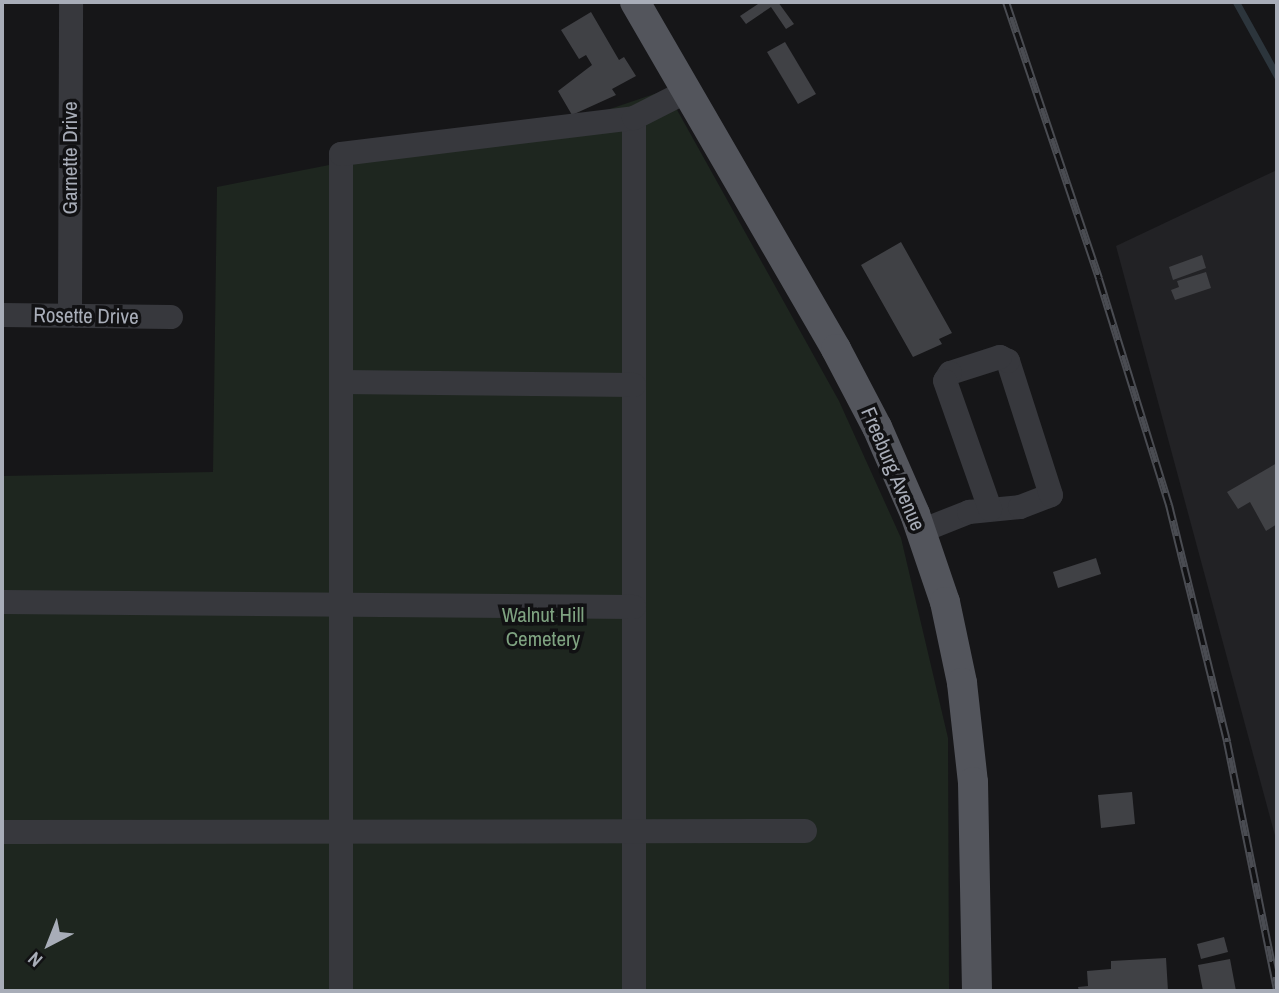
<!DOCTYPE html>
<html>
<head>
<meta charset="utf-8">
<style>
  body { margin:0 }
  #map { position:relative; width:1279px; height:993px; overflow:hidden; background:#161618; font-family:"Archivo Narrow",sans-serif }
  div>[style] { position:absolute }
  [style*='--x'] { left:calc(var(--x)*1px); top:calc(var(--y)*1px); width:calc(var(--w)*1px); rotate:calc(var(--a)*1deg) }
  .built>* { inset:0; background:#222225 }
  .green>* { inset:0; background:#1e261f }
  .stream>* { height:7px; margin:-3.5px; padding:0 3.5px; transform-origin:3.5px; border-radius:3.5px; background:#2c353c }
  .building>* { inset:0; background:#404145 }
  .minor>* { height:24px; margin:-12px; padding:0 12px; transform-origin:12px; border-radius:12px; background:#37383d }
  .major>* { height:30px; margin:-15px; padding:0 15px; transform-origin:15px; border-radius:15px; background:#53555c }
  .rail>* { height:8px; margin-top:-4px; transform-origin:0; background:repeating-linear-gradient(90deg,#111113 0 16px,#4a4c52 0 32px); box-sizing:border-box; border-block:2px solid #4a4c52 }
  span { translate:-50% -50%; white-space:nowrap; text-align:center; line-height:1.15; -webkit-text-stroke:7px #111113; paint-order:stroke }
  .street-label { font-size:21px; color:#a8adb8 }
  .park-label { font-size:21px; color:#7fa381 }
  .frame { position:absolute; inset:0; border:4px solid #a8adb8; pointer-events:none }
  .north { position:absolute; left:14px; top:909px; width:70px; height:70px; -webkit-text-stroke:5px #111113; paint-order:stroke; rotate:222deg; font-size:19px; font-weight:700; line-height:28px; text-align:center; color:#a8adb8 }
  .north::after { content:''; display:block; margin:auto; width:24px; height:32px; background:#a8adb8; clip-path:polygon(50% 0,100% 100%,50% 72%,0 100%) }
</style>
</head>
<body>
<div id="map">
  <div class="built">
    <div style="clip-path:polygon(1277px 170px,1277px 843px,1116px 246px)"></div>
  </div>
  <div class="green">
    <div style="clip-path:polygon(666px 90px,839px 401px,901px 538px,948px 738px,949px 991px,2px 991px,2px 476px,213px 472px,217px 187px,604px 111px)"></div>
  </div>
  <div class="stream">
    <div style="--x:1236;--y:2;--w:85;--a:61"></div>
  </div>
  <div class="building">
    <div style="clip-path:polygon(761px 2px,778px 2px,794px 24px,786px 29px,771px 7px,746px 24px,740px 16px)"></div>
    <div style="clip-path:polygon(591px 12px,619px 60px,624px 57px,636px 76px,612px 89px,616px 95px,572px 115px,558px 91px,592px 65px,586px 55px,579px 59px,561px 30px)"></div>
    <div style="clip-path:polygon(785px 42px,816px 94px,798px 104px,767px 52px)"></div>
    <div style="clip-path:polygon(901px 242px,952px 333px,939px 339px,942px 344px,913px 357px,861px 265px)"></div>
    <div style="clip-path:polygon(1202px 255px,1206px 268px,1173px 280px,1169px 267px)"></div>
    <div style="clip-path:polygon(1206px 272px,1211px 288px,1175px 300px,1171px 290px,1179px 287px,1177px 281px)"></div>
    <div style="clip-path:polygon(1277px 463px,1277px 524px,1266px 531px,1250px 502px,1238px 509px,1227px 492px)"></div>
    <div style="clip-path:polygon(1096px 558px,1101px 574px,1058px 588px,1053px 572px)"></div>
    <div style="clip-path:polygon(1132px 792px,1135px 824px,1101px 828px,1098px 795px)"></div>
    <div style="clip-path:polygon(1224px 937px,1228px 952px,1201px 959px,1197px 944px)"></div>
    <div style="clip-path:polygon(1166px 958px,1168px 991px,1079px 991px,1078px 987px,1088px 986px,1087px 971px,1111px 969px,1111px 961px)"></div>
    <div style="clip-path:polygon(1230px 959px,1236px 991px,1203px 991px,1198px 965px)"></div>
  </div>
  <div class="minor">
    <div style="--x:634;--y:118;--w:873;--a:90"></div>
    <div style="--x:2;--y:315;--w:169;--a:0.7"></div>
    <div style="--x:70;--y:315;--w:313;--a:-89.8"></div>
    <div style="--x:341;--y:382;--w:293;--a:0.6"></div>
    <div style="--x:921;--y:531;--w:52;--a:-21.6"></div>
    <div style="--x:969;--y:512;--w:51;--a:-5.6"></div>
    <div style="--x:1020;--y:507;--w:33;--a:-21"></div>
    <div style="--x:1051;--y:495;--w:141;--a:-107.8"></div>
    <div style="--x:1008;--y:361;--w:9;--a:-153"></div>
    <div style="--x:1000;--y:357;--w:52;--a:162.3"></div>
    <div style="--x:950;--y:373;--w:9;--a:122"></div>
    <div style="--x:945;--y:381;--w:136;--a:70.6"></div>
    <div style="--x:2;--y:602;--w:632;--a:0.45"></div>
    <div style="--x:2;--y:832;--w:803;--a:-0.07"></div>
    <div style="--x:341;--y:991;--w:837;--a:-90"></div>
    <div style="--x:341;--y:154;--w:295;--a:-7"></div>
    <div style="--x:634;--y:118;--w:59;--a:-27"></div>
  </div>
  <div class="major">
    <div style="--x:635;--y:2;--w:401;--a:59.9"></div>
    <div style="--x:836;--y:349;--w:88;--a:62.3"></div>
    <div style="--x:877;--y:427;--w:95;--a:66.4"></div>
    <div style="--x:915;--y:514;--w:93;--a:71.2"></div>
    <div style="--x:945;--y:602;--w:83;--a:78.1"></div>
    <div style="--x:962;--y:683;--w:100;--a:83.7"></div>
    <div style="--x:973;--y:782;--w:209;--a:88.9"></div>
  </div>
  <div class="rail">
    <div style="--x:1006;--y:2;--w:292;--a:71.4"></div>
    <div style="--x:1099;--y:279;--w:237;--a:72.8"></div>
    <div style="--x:1169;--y:505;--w:244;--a:76.2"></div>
    <div style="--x:1227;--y:742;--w:252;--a:78.6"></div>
  </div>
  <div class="street-label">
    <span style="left:70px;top:158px;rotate:-90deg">Garnette Drive</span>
    <span style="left:86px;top:316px;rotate:1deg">Rosette Drive</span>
    <span style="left:893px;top:469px;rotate:67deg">Freeburg Avenue</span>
  </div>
  <div class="park-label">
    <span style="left:543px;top:627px">Walnut Hill<br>Cemetery</span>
  </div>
  <div class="frame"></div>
  <div class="north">N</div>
</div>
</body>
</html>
